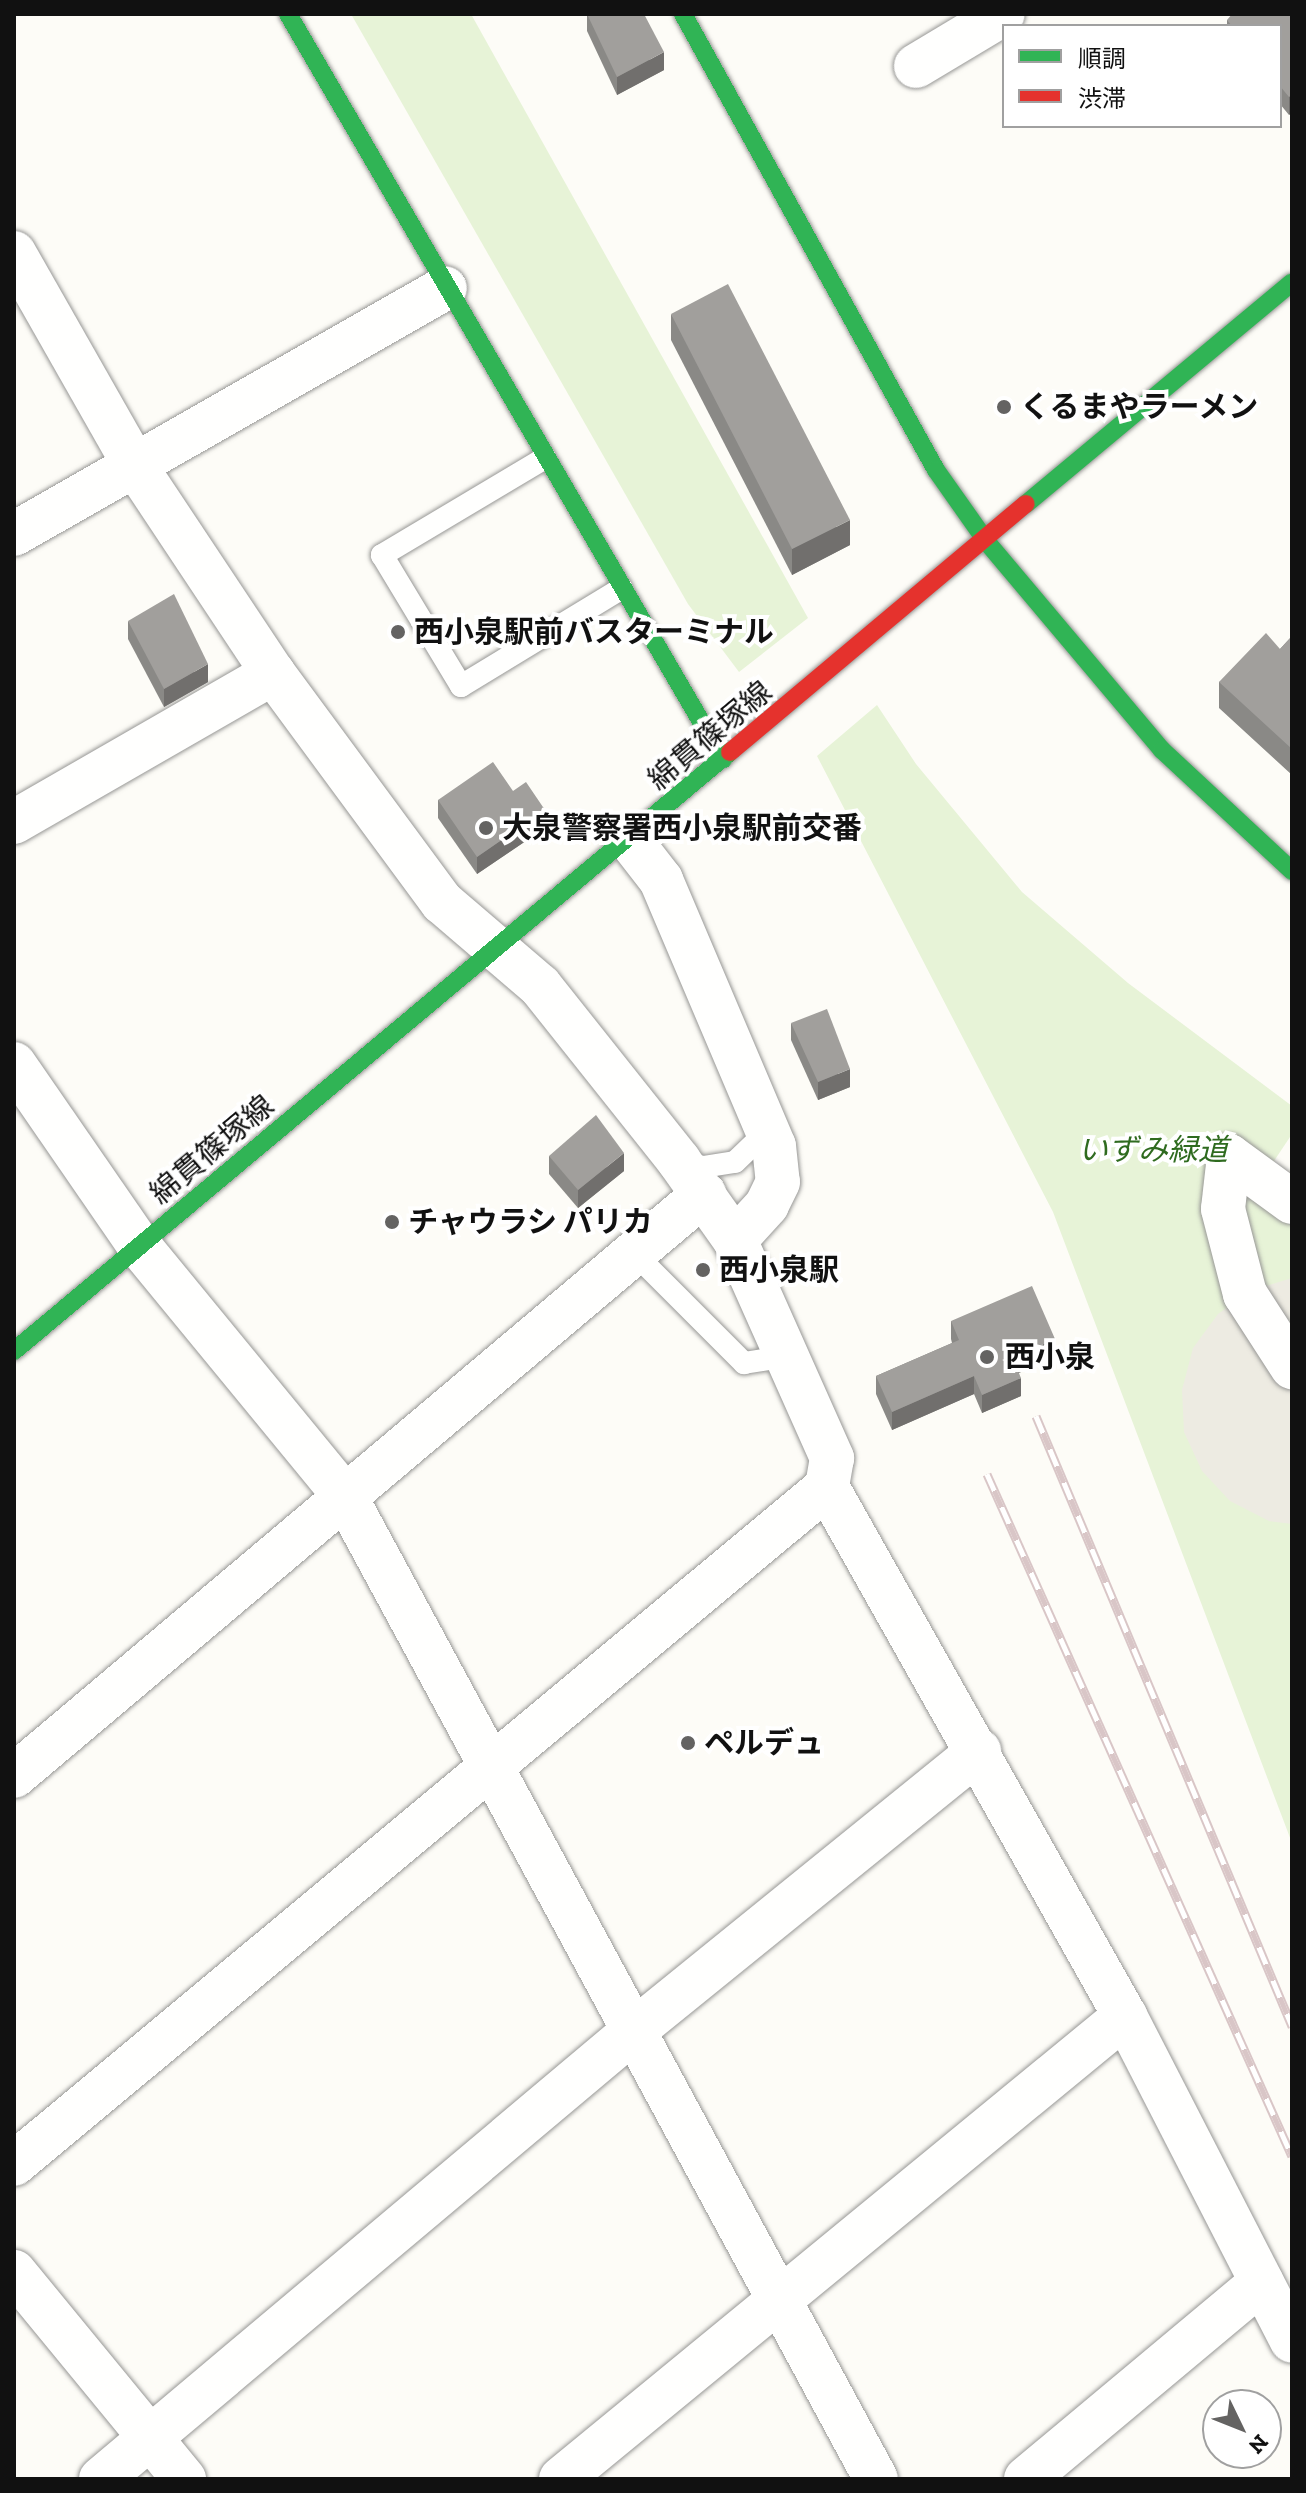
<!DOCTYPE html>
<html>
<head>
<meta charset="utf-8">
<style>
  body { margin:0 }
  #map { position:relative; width:1306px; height:2493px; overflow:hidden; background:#fdfcf7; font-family:"Zilla Slab","Noto Sans JP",serif }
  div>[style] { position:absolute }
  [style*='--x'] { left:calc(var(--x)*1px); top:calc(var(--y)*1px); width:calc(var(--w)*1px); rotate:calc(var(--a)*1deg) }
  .green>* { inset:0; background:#e7f3d7 }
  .plaza>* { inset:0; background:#edebe2 }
  .roads { filter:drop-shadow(0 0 2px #979795) drop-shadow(0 0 2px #979795) }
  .lane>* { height:22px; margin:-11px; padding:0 11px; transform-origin:11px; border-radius:11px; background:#fffffe }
  .street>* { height:44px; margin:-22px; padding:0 22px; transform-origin:22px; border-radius:22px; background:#fffffe }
  .fast>* { height:18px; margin:-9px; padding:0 9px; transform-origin:9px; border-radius:9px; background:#30b455 }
  .jam>* { height:18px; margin:-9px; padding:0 9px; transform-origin:9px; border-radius:9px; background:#e5322d }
  .rail>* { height:9px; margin-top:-4.5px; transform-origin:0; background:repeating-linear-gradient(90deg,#fff 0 18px,#d9c6c7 0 36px); box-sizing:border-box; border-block:2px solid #d9c6c7 }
  .wall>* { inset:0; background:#8a8986 }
  .shaded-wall>* { inset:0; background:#716f6d }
  .building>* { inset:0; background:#a19f9c }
  .dots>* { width:22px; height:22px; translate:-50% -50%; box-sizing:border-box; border:4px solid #fff; border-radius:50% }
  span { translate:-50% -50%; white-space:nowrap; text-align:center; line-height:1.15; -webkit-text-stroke:8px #fff; paint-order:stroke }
  .poi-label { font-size:30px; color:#111; font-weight:700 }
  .left { translate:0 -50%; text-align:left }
  .street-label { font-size:30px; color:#111 }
  .park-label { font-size:30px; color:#2f6b1f; font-style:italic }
  .frame { position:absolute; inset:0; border:16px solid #111; pointer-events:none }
  .legend { position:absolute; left:1002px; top:24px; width:280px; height:104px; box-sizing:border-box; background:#fff; border:2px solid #a0a0a0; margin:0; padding:10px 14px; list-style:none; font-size:24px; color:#111 }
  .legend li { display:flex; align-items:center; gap:16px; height:40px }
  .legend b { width:40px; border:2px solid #a0a0a0 }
  .north { position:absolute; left:1202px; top:2389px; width:80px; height:80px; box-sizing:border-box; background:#fff; border:2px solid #a0a0a0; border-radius:50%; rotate:133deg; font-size:22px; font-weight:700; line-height:32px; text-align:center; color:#111 }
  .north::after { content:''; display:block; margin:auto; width:28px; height:36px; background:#646362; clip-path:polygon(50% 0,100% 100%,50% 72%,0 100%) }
</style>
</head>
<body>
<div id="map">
  <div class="green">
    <div style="clip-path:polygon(351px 14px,471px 14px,808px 618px,739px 672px,688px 604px)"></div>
    <div style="clip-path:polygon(877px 705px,916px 764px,1022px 892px,1128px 983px,1292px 1106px,1292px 1134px,1270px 1167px,1292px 1184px,1292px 1843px,1053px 1212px,817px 756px)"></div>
  </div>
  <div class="plaza">
    <div style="clip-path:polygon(1292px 1278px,1292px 1524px,1269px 1521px,1230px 1501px,1202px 1471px,1184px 1432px,1182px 1390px,1193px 1348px,1218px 1314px,1250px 1291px)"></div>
  </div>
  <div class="roads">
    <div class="lane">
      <div style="--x:545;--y:458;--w:190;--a:149.2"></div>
      <div style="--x:382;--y:555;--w:153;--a:58.9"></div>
      <div style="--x:461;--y:686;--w:188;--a:-31.3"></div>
      <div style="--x:680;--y:1161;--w:24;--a:15"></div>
      <div style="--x:703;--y:1167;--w:32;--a:-9"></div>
      <div style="--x:735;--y:1162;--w:29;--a:-44"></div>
      <div style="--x:756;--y:1142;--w:21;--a:-76"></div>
      <div style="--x:636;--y:1255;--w:153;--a:45"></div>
      <div style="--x:744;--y:1363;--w:39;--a:-9"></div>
    </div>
    <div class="street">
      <div style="--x:916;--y:66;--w:101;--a:-30.9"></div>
      <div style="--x:14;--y:253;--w:243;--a:60.4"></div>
      <div style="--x:134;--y:464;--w:251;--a:56.4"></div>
      <div style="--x:273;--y:673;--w:285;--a:53.6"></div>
      <div style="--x:442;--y:902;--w:129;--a:40.6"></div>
      <div style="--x:540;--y:986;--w:223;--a:51.5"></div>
      <div style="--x:679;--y:1161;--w:97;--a:54.7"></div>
      <div style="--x:735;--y:1240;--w:239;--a:66"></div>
      <div style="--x:832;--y:1458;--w:29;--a:100"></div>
      <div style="--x:827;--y:1487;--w:1058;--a:140.22"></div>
      <div style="--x:14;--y:534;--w:496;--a:-29.7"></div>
      <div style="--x:14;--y:822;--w:299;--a:-29.9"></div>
      <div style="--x:630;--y:840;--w:51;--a:52.2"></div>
      <div style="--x:661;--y:880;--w:289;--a:67"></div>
      <div style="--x:774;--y:1146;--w:36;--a:84"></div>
      <div style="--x:778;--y:1182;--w:25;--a:116"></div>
      <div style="--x:767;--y:1205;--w:47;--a:132.4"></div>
      <div style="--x:14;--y:1064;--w:224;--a:55.4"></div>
      <div style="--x:141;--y:1248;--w:323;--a:50.6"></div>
      <div style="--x:346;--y:1498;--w:1115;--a:61.62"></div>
      <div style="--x:1229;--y:1156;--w:53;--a:96.5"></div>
      <div style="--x:1223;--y:1209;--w:88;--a:75.5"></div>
      <div style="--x:1245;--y:1294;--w:87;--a:57.2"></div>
      <div style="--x:1229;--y:1156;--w:78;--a:36.1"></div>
      <div style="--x:827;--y:1487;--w:607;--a:60.61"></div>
      <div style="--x:1125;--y:2016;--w:365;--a:62.8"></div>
      <div style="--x:14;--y:1776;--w:903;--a:-40.15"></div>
      <div style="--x:14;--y:2272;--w:268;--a:50.6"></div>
      <div style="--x:101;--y:2479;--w:693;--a:-40.08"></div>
      <div style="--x:631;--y:2033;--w:448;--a:-39"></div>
      <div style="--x:561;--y:2479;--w:730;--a:-39.38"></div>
      <div style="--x:1026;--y:2479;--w:307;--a:-39.9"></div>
    </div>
    <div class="fast">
      <div style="--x:288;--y:14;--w:863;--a:59.72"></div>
      <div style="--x:683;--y:14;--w:521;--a:60.98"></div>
      <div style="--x:936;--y:470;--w:87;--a:54.8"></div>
      <div style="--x:986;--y:541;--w:273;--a:49.9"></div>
      <div style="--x:1162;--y:750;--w:178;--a:42.9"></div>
      <div style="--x:1026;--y:504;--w:346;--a:-39.8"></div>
      <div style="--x:14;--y:1351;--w:934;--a:-39.92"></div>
    </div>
    <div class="jam">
      <div style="--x:730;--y:752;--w:386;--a:-40"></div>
    </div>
  </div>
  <div class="rail">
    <div style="--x:1036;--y:1416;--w:662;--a:67.23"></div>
    <div style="--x:987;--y:1474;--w:747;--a:65.91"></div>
  </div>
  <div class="wall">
    <div style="clip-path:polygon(587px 14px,664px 70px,617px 95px,587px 31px)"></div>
    <div style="clip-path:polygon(1292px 14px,1292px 112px,1289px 115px,1280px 104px,1280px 26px,1227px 26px,1227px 20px)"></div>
    <div style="clip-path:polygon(671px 314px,850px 545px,792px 575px,671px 340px)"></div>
    <div style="clip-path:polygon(128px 621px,208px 682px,164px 707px,128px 639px)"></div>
    <div style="clip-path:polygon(1292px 636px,1292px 775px,1219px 708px,1219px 682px,1280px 649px)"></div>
    <div style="clip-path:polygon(513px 791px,545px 828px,477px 874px,438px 818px,438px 800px)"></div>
    <div style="clip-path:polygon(791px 1023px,850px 1087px,818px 1100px,791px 1040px)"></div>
    <div style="clip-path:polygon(549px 1156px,624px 1171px,578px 1208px,549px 1174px)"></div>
    <div style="clip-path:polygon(951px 1321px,1055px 1357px,1019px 1373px,1021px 1396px,982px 1413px,974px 1394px,892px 1430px,876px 1394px,876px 1376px,952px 1343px,951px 1339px)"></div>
  </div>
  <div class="shaded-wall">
    <div style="clip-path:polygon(664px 52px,664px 70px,617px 95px,617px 77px)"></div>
    <div style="clip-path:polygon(1292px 94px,1292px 112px,1289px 115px,1289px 97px)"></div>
    <div style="clip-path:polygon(850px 520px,850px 545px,792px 575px,792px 549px)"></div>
    <div style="clip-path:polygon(208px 664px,208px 682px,164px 707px,164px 689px)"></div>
    <div style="clip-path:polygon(545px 810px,545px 828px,477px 874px,477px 857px)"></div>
    <div style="clip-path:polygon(850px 1069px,850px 1087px,818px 1100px,818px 1082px)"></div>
    <div style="clip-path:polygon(624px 1153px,624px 1171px,578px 1208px,578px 1190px)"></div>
    <div style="clip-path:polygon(1055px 1339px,1055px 1357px,1012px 1375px,1012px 1358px)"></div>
    <div style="clip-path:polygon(974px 1376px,974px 1394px,892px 1430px,892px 1412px)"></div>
    <div style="clip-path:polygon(1021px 1378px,1021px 1396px,982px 1413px,982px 1395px)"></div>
  </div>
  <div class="building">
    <div style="clip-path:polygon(587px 14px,644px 14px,664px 52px,617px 77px)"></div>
    <div style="clip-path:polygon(1232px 14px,1292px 14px,1292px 94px,1289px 97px,1280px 86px,1280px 26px,1232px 26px,1227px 20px)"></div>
    <div style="clip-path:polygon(728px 284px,850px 520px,792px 549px,671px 314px)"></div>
    <div style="clip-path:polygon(174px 594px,208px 664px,164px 689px,128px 621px)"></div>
    <div style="clip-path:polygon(1266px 633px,1280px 649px,1292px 636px,1292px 749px,1219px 682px)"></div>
    <div style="clip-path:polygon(493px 762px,513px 791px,526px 782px,545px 810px,477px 857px,438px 800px)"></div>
    <div style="clip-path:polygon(827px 1009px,850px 1069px,818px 1082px,791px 1023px)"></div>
    <div style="clip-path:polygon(596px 1115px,624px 1153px,578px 1190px,549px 1156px)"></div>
    <div style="clip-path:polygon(1032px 1286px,1055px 1339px,1012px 1358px,1021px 1378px,982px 1395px,974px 1376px,892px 1412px,876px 1376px,959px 1340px,951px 1321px)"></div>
  </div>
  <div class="dots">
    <div style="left:1004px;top:407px;background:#646362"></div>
    <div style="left:398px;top:632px;background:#646362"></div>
    <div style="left:486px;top:828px;background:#646362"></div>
    <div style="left:392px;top:1222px;background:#646362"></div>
    <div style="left:703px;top:1270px;background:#646362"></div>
    <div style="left:987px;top:1357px;background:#646362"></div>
    <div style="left:688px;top:1743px;background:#646362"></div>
  </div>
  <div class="poi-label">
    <span class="left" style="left:1020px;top:407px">くるまやラーメン</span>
    <span class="left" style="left:414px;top:632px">西小泉駅前バスターミナル</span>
    <span class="left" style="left:502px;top:828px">大泉警察署西小泉駅前交番</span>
    <span class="left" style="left:408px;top:1222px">チャウラシ パリカ</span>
    <span class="left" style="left:719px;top:1270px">西小泉駅</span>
    <span class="left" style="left:1005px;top:1357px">西小泉</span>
    <span class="left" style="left:704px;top:1743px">ペルデュ</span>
  </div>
  <div class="street-label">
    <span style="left:710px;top:736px;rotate:-40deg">綿貫篠塚線</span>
    <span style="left:212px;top:1150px;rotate:-40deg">綿貫篠塚線</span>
  </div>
  <div class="park-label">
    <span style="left:1153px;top:1150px">いずみ緑道</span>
  </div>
  <div class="frame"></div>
  <ul class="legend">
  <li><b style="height:10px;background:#30b455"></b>順調</li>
  <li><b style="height:10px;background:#e5322d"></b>渋滞</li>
  </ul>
  <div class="north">N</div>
</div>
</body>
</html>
